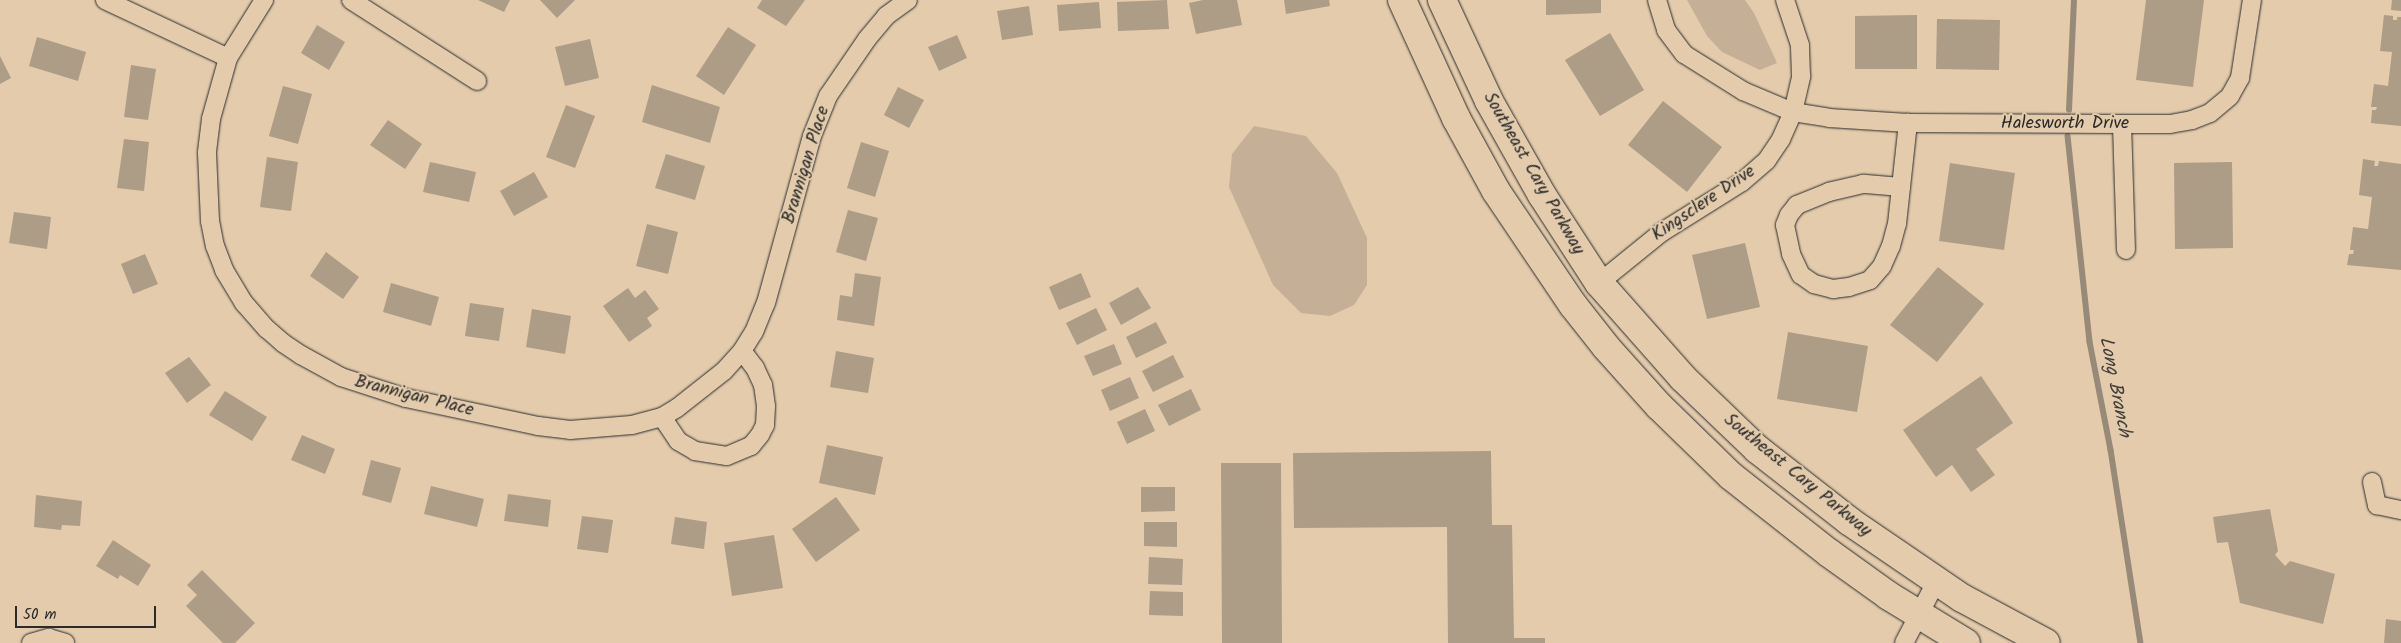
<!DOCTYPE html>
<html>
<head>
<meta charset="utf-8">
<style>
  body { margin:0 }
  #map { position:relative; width:2401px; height:643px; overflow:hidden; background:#e3cbac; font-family:Kalam,sans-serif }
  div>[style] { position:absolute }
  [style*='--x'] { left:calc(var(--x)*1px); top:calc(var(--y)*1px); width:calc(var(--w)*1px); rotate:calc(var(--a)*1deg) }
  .green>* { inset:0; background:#c5b097 }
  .stream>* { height:5.5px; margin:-2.75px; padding:0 2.75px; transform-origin:2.75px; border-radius:2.75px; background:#988a78 }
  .building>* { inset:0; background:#ad9c86 }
  .roads { filter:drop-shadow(0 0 1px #2b2b2b) drop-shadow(0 0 1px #2b2b2b) }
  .minor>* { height:18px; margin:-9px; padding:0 9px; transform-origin:9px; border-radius:9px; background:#e3cbac }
  .primary>* { height:28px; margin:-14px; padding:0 14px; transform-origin:14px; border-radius:14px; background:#e3cbac }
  span { translate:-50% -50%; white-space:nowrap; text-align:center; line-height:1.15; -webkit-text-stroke:4px #e3cbac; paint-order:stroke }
  .street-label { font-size:18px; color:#2b2b2b }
  .water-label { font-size:19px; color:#413e3a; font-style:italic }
  .scale { position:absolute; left:15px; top:606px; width:141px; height:22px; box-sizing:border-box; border:2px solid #2b2b2b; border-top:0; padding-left:6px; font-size:15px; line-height:18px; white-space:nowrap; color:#2b2b2b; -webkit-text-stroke:4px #e3cbac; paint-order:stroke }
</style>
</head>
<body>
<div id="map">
  <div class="green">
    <div style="clip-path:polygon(1687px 0,1745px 0,1754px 13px,1777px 63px,1760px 70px,1722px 52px,1707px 36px)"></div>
    <div style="clip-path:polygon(1254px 126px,1306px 136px,1337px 173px,1367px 238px,1367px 285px,1354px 305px,1330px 316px,1301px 313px,1273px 285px,1229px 187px,1232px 154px)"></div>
  </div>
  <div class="stream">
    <div style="--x:2069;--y:110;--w:110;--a:-87.4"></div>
    <div style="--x:2068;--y:136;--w:207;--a:83.9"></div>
    <div style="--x:2090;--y:342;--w:110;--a:79"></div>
    <div style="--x:2111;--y:450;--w:195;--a:81.2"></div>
  </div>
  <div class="building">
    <div style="clip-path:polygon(478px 0,510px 0,504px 12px)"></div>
    <div style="clip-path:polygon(540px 0,575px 0,557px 18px)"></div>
    <div style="clip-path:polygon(762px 0,805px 0,786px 26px,757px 8px)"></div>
    <div style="clip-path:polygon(1167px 0,1169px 29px,1118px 31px,1117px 2px)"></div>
    <div style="clip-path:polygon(1203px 0,1237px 0,1242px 25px,1196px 34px,1189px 3px)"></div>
    <div style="clip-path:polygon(1284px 0,1329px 0,1330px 6px,1286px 14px)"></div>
    <div style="clip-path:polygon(1546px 0,1601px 0,1601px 13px,1546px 15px)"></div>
    <div style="clip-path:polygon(2146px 0,2204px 0,2193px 87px,2136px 80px)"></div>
    <div style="clip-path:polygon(2392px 0,2401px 0,2401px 11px,2391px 10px)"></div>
    <div style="clip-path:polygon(1099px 2px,1101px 28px,1059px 31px,1057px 5px)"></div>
    <div style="clip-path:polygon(1029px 6px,1033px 35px,1002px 40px,997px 11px)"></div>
    <div style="clip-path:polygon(1917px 15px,1917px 69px,1855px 69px,1855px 16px)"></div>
    <div style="clip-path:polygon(2384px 15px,2393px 16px,2393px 20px,2397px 20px,2397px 17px,2401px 17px,2401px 126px,2371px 123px,2372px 110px,2376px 110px,2377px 107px,2371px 107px,2374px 84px,2388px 86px,2392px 52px,2380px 51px)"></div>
    <div style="clip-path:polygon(1937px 19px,2000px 20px,1999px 70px,1936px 69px)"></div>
    <div style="clip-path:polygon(317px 25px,345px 42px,329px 70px,301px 53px)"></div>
    <div style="clip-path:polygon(728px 27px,756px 45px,724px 95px,696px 76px)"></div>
    <div style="clip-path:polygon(1610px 33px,1644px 90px,1600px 116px,1565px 60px)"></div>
    <div style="clip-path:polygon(957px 35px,967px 58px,939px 71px,928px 47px)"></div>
    <div style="clip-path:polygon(37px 37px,86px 52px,78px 81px,29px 66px)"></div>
    <div style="clip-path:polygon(590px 39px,599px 78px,565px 86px,555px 47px)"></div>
    <div style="clip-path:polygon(0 56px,11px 78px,0 84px)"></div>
    <div style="clip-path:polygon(131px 65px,156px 69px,148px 120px,124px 117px)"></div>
    <div style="clip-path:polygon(652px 85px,720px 107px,710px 143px,642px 122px)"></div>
    <div style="clip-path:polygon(283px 86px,312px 94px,298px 144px,269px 136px)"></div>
    <div style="clip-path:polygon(898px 87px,924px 100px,909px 128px,884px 115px)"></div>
    <div style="clip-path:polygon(1663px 101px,1722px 147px,1687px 192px,1628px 145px)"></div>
    <div style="clip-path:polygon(566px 105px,595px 116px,575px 168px,546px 157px)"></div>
    <div style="clip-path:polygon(388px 120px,422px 144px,405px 169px,370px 145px)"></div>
    <div style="clip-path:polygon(124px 139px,149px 142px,144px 191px,117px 188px)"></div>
    <div style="clip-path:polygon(861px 142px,889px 151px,875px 197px,847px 188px)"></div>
    <div style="clip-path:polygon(666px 154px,705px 166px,695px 200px,655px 188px)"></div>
    <div style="clip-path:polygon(267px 157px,298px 162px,291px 211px,260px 207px)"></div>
    <div style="clip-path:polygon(2363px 159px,2375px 161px,2374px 166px,2378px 166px,2379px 161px,2401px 164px,2401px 270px,2347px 265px,2349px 254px,2353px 254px,2354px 250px,2350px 250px,2353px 227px,2368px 229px,2372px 197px,2359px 195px)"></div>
    <div style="clip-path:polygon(430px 162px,476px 172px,469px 202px,423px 192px)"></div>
    <div style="clip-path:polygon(2232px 162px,2233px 248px,2175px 249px,2174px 163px)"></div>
    <div style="clip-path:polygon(1950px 163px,2015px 173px,2004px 250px,1939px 241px)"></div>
    <div style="clip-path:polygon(534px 172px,548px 197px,514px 216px,500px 191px)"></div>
    <div style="clip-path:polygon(848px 210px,878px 218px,866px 261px,836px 252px)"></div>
    <div style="clip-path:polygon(14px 212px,51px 217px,47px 249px,9px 243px)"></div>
    <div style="clip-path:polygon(647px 224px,678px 232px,668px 274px,636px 266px)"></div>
    <div style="clip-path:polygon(1745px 243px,1760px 307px,1707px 319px,1692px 255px)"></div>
    <div style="clip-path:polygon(326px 252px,359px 277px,343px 299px,310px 276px)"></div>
    <div style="clip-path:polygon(145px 254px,158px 284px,133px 294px,121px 264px)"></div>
    <div style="clip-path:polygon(1938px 267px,1984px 304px,1937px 362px,1890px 325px)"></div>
    <div style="clip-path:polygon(855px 273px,881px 277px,874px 326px,837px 320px,840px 295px,852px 297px)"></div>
    <div style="clip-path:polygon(1081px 273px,1091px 297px,1059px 310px,1049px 287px)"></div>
    <div style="clip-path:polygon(391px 283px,439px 297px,431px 326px,383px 312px)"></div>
    <div style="clip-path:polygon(1138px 287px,1151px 308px,1121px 325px,1109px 303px)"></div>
    <div style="clip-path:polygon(628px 288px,635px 298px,645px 290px,659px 309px,647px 318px,652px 326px,629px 342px,603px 306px)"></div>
    <div style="clip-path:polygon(470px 303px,504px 308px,499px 341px,465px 336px)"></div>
    <div style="clip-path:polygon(1096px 308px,1107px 330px,1077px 345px,1066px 323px)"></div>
    <div style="clip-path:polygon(532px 309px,571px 316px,565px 354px,526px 347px)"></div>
    <div style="clip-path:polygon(1156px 322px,1167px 343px,1136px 358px,1126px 337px)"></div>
    <div style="clip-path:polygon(1788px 332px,1868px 346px,1857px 412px,1777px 399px)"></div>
    <div style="clip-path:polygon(1114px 344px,1122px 364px,1093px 376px,1084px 356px)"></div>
    <div style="clip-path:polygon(836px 351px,874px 358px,868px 393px,830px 387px)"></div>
    <div style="clip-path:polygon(1173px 355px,1184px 377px,1153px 392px,1142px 371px)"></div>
    <div style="clip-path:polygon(189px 357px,211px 385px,187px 403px,165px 373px)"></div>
    <div style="clip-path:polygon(1981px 376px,2013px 423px,1976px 449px,1995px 475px,1971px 492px,1952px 465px,1936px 477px,1903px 430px)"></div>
    <div style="clip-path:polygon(1130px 377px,1139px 398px,1110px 411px,1101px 390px)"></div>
    <div style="clip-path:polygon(1191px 389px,1201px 410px,1169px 426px,1158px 405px)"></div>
    <div style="clip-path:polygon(225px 391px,267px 417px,252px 441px,209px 415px)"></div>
    <div style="clip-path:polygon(1145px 409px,1155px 431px,1127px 444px,1117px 422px)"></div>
    <div style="clip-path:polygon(302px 435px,335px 449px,325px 474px,291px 460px)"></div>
    <div style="clip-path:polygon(827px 445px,883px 457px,875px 495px,819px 483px)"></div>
    <div style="clip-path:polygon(1491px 451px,1492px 525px,1512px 525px,1514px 638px,1545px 638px,1545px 643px,1448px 643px,1447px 527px,1294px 528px,1293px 453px)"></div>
    <div style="clip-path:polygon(371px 460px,401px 468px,391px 503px,362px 495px)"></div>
    <div style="clip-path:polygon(1221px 463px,1281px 463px,1282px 643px,1222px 643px)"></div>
    <div style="clip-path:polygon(431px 486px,484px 499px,477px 527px,424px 514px)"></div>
    <div style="clip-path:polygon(1141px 487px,1175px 487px,1175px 511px,1141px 512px)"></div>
    <div style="clip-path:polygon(508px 494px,551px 500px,548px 527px,504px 521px)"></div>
    <div style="clip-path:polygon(36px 495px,82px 501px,80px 526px,62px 525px,61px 530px,34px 527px)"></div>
    <div style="clip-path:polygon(836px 497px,860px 530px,816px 562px,792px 529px)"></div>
    <div style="clip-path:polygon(2270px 509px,2278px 551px,2275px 555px,2285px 566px,2290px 561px,2335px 574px,2323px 624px,2240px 603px,2228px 542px,2217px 543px,2213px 517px)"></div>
    <div style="clip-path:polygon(582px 516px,613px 520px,608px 553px,577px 549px)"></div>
    <div style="clip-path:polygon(675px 517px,707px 522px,704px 549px,671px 544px)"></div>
    <div style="clip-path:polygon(1144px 522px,1177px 522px,1177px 547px,1144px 546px)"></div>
    <div style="clip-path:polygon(774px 535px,783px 588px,732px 596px,724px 543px)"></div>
    <div style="clip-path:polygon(113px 540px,151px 565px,138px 586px,120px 575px,118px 579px,96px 566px)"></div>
    <div style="clip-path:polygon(1149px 557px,1183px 559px,1182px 585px,1148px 584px)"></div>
    <div style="clip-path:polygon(202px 570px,255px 623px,235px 643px,223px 643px,186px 606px,197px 595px,187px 585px)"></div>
    <div style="clip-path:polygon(1150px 591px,1183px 592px,1183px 616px,1149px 615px)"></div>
    <div style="clip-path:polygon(2386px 619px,2401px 621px,2401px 643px,2384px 643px)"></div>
  </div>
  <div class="roads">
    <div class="minor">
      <div style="--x:105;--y:0;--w:136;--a:25.2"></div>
      <div style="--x:264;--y:0;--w:68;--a:121.8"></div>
      <div style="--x:228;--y:58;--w:63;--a:105.6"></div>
      <div style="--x:211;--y:119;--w:34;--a:97"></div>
      <div style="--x:207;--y:153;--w:68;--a:87.5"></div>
      <div style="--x:210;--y:221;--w:25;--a:79"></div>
      <div style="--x:215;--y:246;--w:26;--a:69"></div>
      <div style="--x:224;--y:270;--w:39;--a:59"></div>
      <div style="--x:244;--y:303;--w:35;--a:49"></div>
      <div style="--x:267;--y:329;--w:21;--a:41"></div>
      <div style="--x:283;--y:343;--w:22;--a:34"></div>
      <div style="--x:301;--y:355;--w:46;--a:28.8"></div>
      <div style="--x:341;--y:377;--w:68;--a:17.9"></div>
      <div style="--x:406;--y:398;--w:135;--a:12"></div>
      <div style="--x:538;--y:426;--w:32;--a:7"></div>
      <div style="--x:570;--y:430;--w:62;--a:-4.6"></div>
      <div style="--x:632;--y:425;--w:31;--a:-15"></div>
      <div style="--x:662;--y:417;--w:17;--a:-31"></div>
      <div style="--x:677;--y:408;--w:60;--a:-38.2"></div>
      <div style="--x:724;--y:371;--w:27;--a:-48"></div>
      <div style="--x:742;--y:351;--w:22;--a:-58"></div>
      <div style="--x:754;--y:332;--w:31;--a:-68"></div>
      <div style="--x:766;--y:303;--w:173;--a:-74.6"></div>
      <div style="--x:812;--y:136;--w:43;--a:-68.2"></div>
      <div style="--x:828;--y:96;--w:69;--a:-55.6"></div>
      <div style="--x:867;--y:39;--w:30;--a:-50"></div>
      <div style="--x:886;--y:16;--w:27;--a:-36"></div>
      <div style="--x:351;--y:0;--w:150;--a:32.7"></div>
      <div style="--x:1657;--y:0;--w:31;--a:73"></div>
      <div style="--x:1666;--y:30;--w:30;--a:53"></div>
      <div style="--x:1684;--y:54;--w:70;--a:32.1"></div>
      <div style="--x:1743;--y:91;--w:54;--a:22.8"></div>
      <div style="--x:1793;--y:112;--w:36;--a:9"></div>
      <div style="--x:1829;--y:118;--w:79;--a:3.6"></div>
      <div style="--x:1908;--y:123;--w:214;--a:0.3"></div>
      <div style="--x:2122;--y:124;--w:48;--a:0"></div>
      <div style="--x:2170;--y:124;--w:22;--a:-10"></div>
      <div style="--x:2192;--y:120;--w:19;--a:-21"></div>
      <div style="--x:2210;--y:113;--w:26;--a:-40"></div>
      <div style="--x:2230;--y:96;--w:21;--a:-61"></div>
      <div style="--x:2240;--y:78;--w:79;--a:-81.3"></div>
      <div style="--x:2122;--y:124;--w:126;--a:88.2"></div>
      <div style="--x:1901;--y:187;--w:38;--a:-175"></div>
      <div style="--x:1863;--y:184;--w:35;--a:167"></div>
      <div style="--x:1829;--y:192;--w:35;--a:158"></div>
      <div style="--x:1797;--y:205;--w:13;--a:129"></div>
      <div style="--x:1789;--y:215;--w:11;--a:112"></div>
      <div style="--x:1785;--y:225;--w:30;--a:78"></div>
      <div style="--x:1791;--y:254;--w:23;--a:65"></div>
      <div style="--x:1801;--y:275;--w:16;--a:35"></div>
      <div style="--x:1814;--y:284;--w:20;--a:15"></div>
      <div style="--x:1833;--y:289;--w:16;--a:-7"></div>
      <div style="--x:1849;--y:287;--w:22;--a:-18"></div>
      <div style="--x:1870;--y:280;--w:18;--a:-49"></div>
      <div style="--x:1882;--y:266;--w:22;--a:-66"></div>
      <div style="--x:1891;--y:246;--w:23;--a:-75"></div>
      <div style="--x:1897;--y:224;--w:102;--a:-83.8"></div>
      <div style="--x:1599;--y:283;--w:81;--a:-39"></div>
      <div style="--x:1662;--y:232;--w:94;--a:-32"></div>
      <div style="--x:1742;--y:182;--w:33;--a:-41"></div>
      <div style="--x:1767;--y:160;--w:25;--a:-56"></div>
      <div style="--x:1781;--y:139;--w:30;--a:-66"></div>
      <div style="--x:1793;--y:112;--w:37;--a:-77"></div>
      <div style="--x:1801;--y:76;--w:31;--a:-92"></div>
      <div style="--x:1800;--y:45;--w:47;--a:-108.4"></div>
      <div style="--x:662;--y:417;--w:29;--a:56"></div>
      <div style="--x:678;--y:441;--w:20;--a:30"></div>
      <div style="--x:695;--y:451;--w:32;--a:9"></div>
      <div style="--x:727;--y:456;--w:26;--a:-23"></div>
      <div style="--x:751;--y:446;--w:14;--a:-51"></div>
      <div style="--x:760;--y:435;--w:11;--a:-63"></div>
      <div style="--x:765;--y:425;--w:19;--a:-87"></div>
      <div style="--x:766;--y:406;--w:21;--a:-98"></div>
      <div style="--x:763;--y:385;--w:19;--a:-115"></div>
      <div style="--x:755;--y:368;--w:21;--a:-127"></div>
      <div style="--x:2372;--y:482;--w:24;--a:78"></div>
      <div style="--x:2377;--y:505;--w:25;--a:12"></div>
      <div style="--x:31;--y:643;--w:19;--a:-16"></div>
      <div style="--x:49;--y:638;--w:17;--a:17"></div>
      <div style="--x:1904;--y:643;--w:69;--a:-62.3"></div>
    </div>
    <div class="primary">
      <div style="--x:1402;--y:0;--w:130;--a:65.4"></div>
      <div style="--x:1456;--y:118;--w:83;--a:61.3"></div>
      <div style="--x:1496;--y:191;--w:138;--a:56"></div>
      <div style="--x:1573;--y:305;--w:53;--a:51.8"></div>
      <div style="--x:1606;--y:347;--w:79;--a:48.1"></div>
      <div style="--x:1659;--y:406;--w:100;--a:44.2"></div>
      <div style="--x:1731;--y:476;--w:125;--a:38.2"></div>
      <div style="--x:1829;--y:553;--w:74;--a:35.6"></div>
      <div style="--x:1889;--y:596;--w:90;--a:31.4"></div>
      <div style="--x:1442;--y:0;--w:111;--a:65"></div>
      <div style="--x:1489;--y:101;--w:108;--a:60.6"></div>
      <div style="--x:1542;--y:195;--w:105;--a:57.1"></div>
      <div style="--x:1599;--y:283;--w:127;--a:48.5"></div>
      <div style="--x:1683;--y:378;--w:103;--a:43.8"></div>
      <div style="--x:1757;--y:449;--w:117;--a:38"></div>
      <div style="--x:1849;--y:521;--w:137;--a:34.3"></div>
      <div style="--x:1962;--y:598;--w:95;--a:28.2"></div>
    </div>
  </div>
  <div class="street-label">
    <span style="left:2065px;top:124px">Halesworth Drive</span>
    <span style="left:807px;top:165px;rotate:-73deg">Brannigan Place</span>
    <span style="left:1533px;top:174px;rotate:60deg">Southeast Cary Parkway</span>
    <span style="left:1704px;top:204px;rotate:-34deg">Kingsclere Drive</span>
    <span style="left:414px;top:397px;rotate:14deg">Brannigan Place</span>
    <span style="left:1797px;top:476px;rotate:39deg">Southeast Cary Parkway</span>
  </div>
  <div class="water-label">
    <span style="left:2114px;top:387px;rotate:79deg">Long Branch</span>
  </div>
  <div class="scale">50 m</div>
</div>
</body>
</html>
